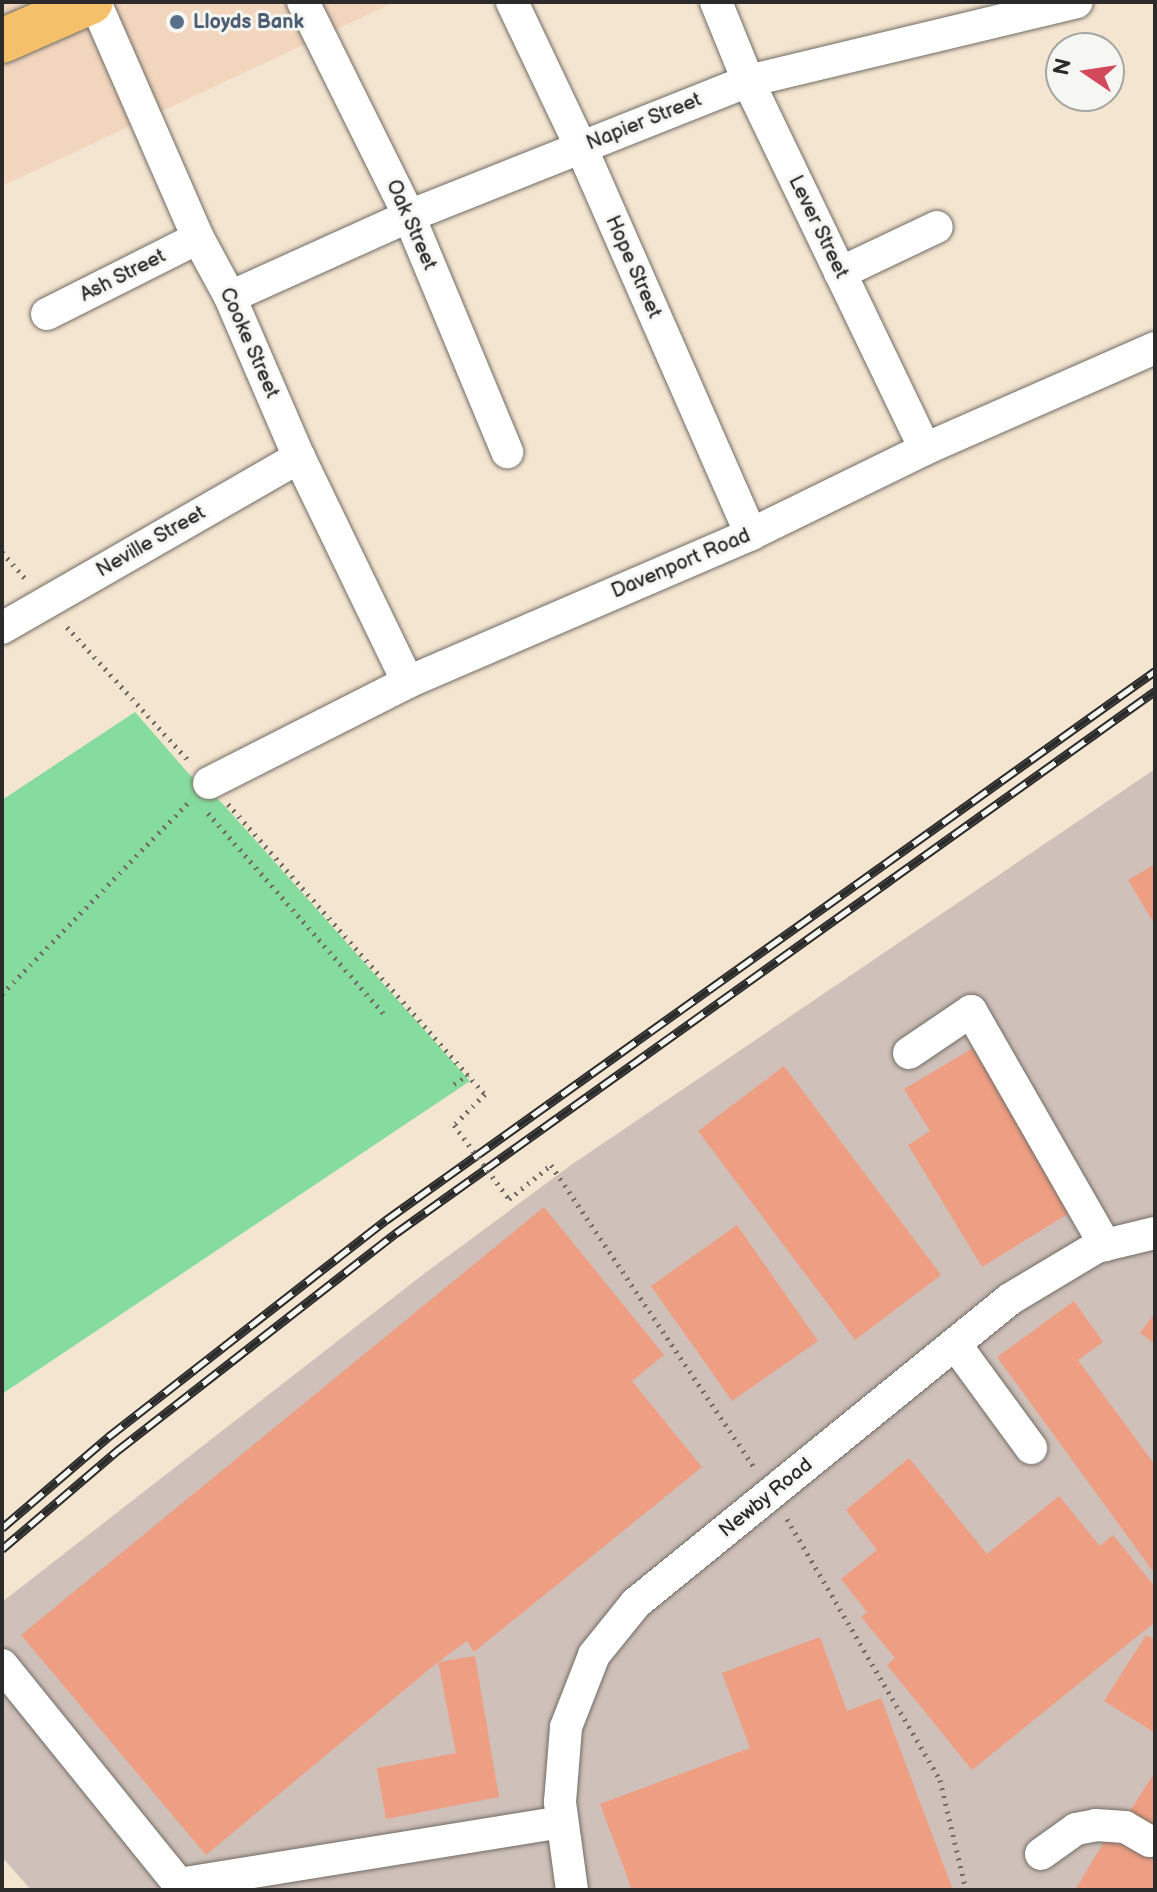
<!DOCTYPE html>
<html>
<head>
<meta charset="utf-8">
<style>
  body { margin:0 }
  #map { position:relative; width:1157px; height:1892px; overflow:hidden; background:#f4e5d0; font-family:"Balsamiq Sans",sans-serif }
  div>[style] { position:absolute }
  [style*='--x'] { left:calc(var(--x)*1px); top:calc(var(--y)*1px); width:calc(var(--w)*1px); rotate:calc(var(--a)*1deg) }
  .built>* { inset:0; background:#f2d5bd }
  .industrial>* { inset:0; background:#cfc1ba }
  .green>* { inset:0; background:#86dc9f }
  .building>* { inset:0; background:#ee9e83 }
  .path>* { height:5px; margin-top:-2.5px; transform-origin:0; background:repeating-linear-gradient(90deg,#716c65 0 2px,transparent 0 8px) }
  .roads { filter:drop-shadow(0 0 2px #716c65) drop-shadow(0 0 2px #716c65) }
  .minor>* { height:32px; margin:-16px; padding:0 16px; transform-origin:16px; border-radius:16px; background:#fff }
  .highway>* { height:44px; margin:-22px; padding:0 22px; transform-origin:22px; border-radius:22px; background:#f4c16a }
  .rail>* { height:9px; margin-top:-4.5px; transform-origin:0; background:repeating-linear-gradient(90deg,#f6f6f2 0 18px,#2b2b2b 0 36px); box-sizing:border-box; border-block:2px solid #2b2b2b }
  .path-bridge>* { height:5px; margin-top:-2.5px; transform-origin:0; background:repeating-linear-gradient(90deg,#716c65 0 2px,transparent 0 8px) }
  .dots>* { width:22px; height:22px; translate:-50% -50%; box-sizing:border-box; border:4px solid #f6f6f2; border-radius:50% }
  span { translate:-50% -50%; white-space:nowrap; text-align:center; line-height:1.15; -webkit-text-stroke:6px #f6f6f2; paint-order:stroke }
  .service-label { font-size:20px; color:#4e5e75; font-weight:700 }
  .left { translate:0 -50%; text-align:left }
  .street-label { font-size:20px; color:#2b2b2b }
  .frame { position:absolute; inset:0; border:4px solid #2b2b2b; pointer-events:none }
  .north { position:absolute; left:1045px; top:32px; width:80px; height:80px; box-sizing:border-box; background:#f6f6f2; border:2px solid #a5a5a2; border-radius:50%; rotate:283deg; font-size:22px; font-weight:700; line-height:32px; text-align:center; color:#2b2b2b }
  .north::after { content:''; display:block; margin:auto; width:28px; height:36px; background:#d1495b; clip-path:polygon(50% 0,100% 100%,50% 72%,0 100%) }
</style>
</head>
<body>
<div id="map">
  <div class="built">
    <div style="clip-path:polygon(2px 2px,395px 2px,2px 186px)"></div>
  </div>
  <div class="industrial">
    <div style="clip-path:polygon(1155px 769px,1155px 1890px,31px 1890px,2px 1857px,2px 1602px,421px 1276px,571px 1165px)"></div>
  </div>
  <div class="green">
    <div style="clip-path:polygon(135px 712px,189px 774px,222px 803px,470px 1081px,2px 1394px,2px 800px)"></div>
  </div>
  <div class="building">
    <div style="clip-path:polygon(1155px 864px,1155px 925px,1128px 880px)"></div>
    <div style="clip-path:polygon(973px 1048px,1071px 1212px,982px 1267px,908px 1145px,930px 1131px,904px 1089px)"></div>
    <div style="clip-path:polygon(784px 1066px,941px 1275px,855px 1340px,698px 1131px)"></div>
    <div style="clip-path:polygon(544px 1207px,664px 1355px,632px 1381px,702px 1467px,474px 1652px,467px 1641px,438px 1662px,475px 1656px,499px 1797px,386px 1819px,377px 1768px,456px 1753px,438px 1662px,206px 1855px,21px 1635px)"></div>
    <div style="clip-path:polygon(737px 1225px,818px 1341px,732px 1401px,651px 1286px)"></div>
    <div style="clip-path:polygon(1074px 1301px,1103px 1342px,1078px 1360px,1155px 1465px,1155px 1574px,997px 1357px)"></div>
    <div style="clip-path:polygon(1155px 1313px,1155px 1344px,1140px 1333px)"></div>
    <div style="clip-path:polygon(909px 1458px,987px 1554px,1059px 1496px,1100px 1546px,1113px 1535px,1155px 1587px,1155px 1622px,972px 1770px,887px 1665px,895px 1658px,861px 1617px,867px 1612px,841px 1579px,877px 1550px,846px 1510px)"></div>
    <div style="clip-path:polygon(1146px 1635px,1155px 1640px,1155px 1733px,1104px 1701px)"></div>
    <div style="clip-path:polygon(820px 1637px,847px 1711px,881px 1698px,953px 1890px,632px 1890px,600px 1804px,750px 1748px,722px 1673px)"></div>
    <div style="clip-path:polygon(1155px 1772px,1155px 1890px,1075px 1890px,1107px 1837px,1141px 1854px,1128px 1814px)"></div>
  </div>
  <div class="path">
    <div style="--x:2;--y:552;--w:37;--a:49"></div>
    <div style="--x:67;--y:627;--w:181;--a:47.7"></div>
    <div style="--x:228;--y:804;--w:387;--a:48.5"></div>
    <div style="--x:485;--y:1094;--w:44;--a:135"></div>
    <div style="--x:208;--y:813;--w:270;--a:48.8"></div>
    <div style="--x:2;--y:994;--w:267;--a:-45.8"></div>
    <div style="--x:454;--y:1084;--w:17;--a:-33"></div>
    <div style="--x:509;--y:1199;--w:54;--a:-39"></div>
    <div style="--x:551;--y:1165;--w:364;--a:56.1"></div>
    <div style="--x:787;--y:1519;--w:303;--a:59.6"></div>
    <div style="--x:940;--y:1780;--w:113;--a:76.7"></div>
  </div>
  <div class="roads">
    <div class="minor">
      <div style="--x:95;--y:2;--w:257;--a:66.4"></div>
      <div style="--x:198;--y:238;--w:67;--a:61.5"></div>
      <div style="--x:230;--y:297;--w:174;--a:66.7"></div>
      <div style="--x:299;--y:457;--w:250;--a:64.2"></div>
      <div style="--x:303;--y:2;--w:239;--a:63.6"></div>
      <div style="--x:409;--y:216;--w:256;--a:67.4"></div>
      <div style="--x:512;--y:2;--w:161;--a:64.6"></div>
      <div style="--x:581;--y:147;--w:423;--a:66.3"></div>
      <div style="--x:716;--y:2;--w:85;--a:67.9"></div>
      <div style="--x:748;--y:81;--w:408;--a:64.3"></div>
      <div style="--x:840;--y:273;--w:107;--a:-25.4"></div>
      <div style="--x:230;--y:297;--w:196;--a:-24.3"></div>
      <div style="--x:409;--y:216;--w:365;--a:-21.7"></div>
      <div style="--x:748;--y:81;--w:338;--a:-13.5"></div>
      <div style="--x:47;--y:314;--w:169;--a:-26.7"></div>
      <div style="--x:2;--y:628;--w:343;--a:-29.9"></div>
      <div style="--x:209;--y:783;--w:223;--a:-26.9"></div>
      <div style="--x:408;--y:682;--w:374;--a:-23.3"></div>
      <div style="--x:751;--y:534;--w:194;--a:-26"></div>
      <div style="--x:925;--y:449;--w:251;--a:-23.7"></div>
      <div style="--x:909;--y:1053;--w:75;--a:-34.1"></div>
      <div style="--x:971;--y:1011;--w:270;--a:60.2"></div>
      <div style="--x:955;--y:1344;--w:129;--a:53.8"></div>
      <div style="--x:2;--y:1665;--w:282;--a:51.1"></div>
      <div style="--x:179;--y:1884;--w:388;--a:-9.2"></div>
      <div style="--x:1041;--y:1854;--w:43;--a:-35.5"></div>
      <div style="--x:1076;--y:1829;--w:20;--a:-11"></div>
      <div style="--x:1096;--y:1825;--w:29;--a:4"></div>
      <div style="--x:1125;--y:1827;--w:28;--a:30"></div>
      <div style="--x:572;--y:1890;--w:89;--a:-97.8"></div>
      <div style="--x:560;--y:1802;--w:75;--a:-85.4"></div>
      <div style="--x:566;--y:1727;--w:77;--a:-68.7"></div>
      <div style="--x:594;--y:1655;--w:67;--a:-51.1"></div>
      <div style="--x:636;--y:1603;--w:482;--a:-39.1"></div>
      <div style="--x:1010;--y:1299;--w:101;--a:-30.9"></div>
      <div style="--x:1097;--y:1247;--w:60;--a:-13.6"></div>
    </div>
    <div class="highway">
      <div style="--x:2;--y:41;--w:97;--a:-23.7"></div>
    </div>
  </div>
  <div class="rail">
    <div style="--x:2;--y:1528;--w:140;--a:-40.6"></div>
    <div style="--x:108;--y:1437;--w:353;--a:-38"></div>
    <div style="--x:386;--y:1220;--w:945;--a:-35.52"></div>
    <div style="--x:2;--y:1549;--w:153;--a:-40.5"></div>
    <div style="--x:118;--y:1450;--w:353;--a:-38"></div>
    <div style="--x:396;--y:1233;--w:933;--a:-35.53"></div>
  </div>
  <div class="path-bridge">
    <div style="--x:454;--y:1125;--w:92;--a:53.4"></div>
  </div>
  <div class="dots">
    <div style="left:177px;top:22px;background:#5c6f8a"></div>
  </div>
  <div class="service-label">
    <span class="left" style="left:193px;top:22px">Lloyds Bank</span>
  </div>
  <div class="street-label">
    <span style="left:644px;top:122px;rotate:-22deg">Napier Street</span>
    <span style="left:411px;top:225px;rotate:66deg">Oak Street</span>
    <span style="left:818px;top:227px;rotate:64deg">Lever Street</span>
    <span style="left:633px;top:267px;rotate:66deg">Hope Street</span>
    <span style="left:123px;top:276px;rotate:-27deg">Ash Street</span>
    <span style="left:249px;top:343px;rotate:66deg">Cooke Street</span>
    <span style="left:151px;top:542px;rotate:-30deg">Neville Street</span>
    <span style="left:681px;top:564px;rotate:-23deg">Davenport Road</span>
    <span style="left:766px;top:1498px;rotate:-39deg">Newby Road</span>
  </div>
  <div class="frame"></div>
  <div class="north">N</div>
</div>
</body>
</html>
